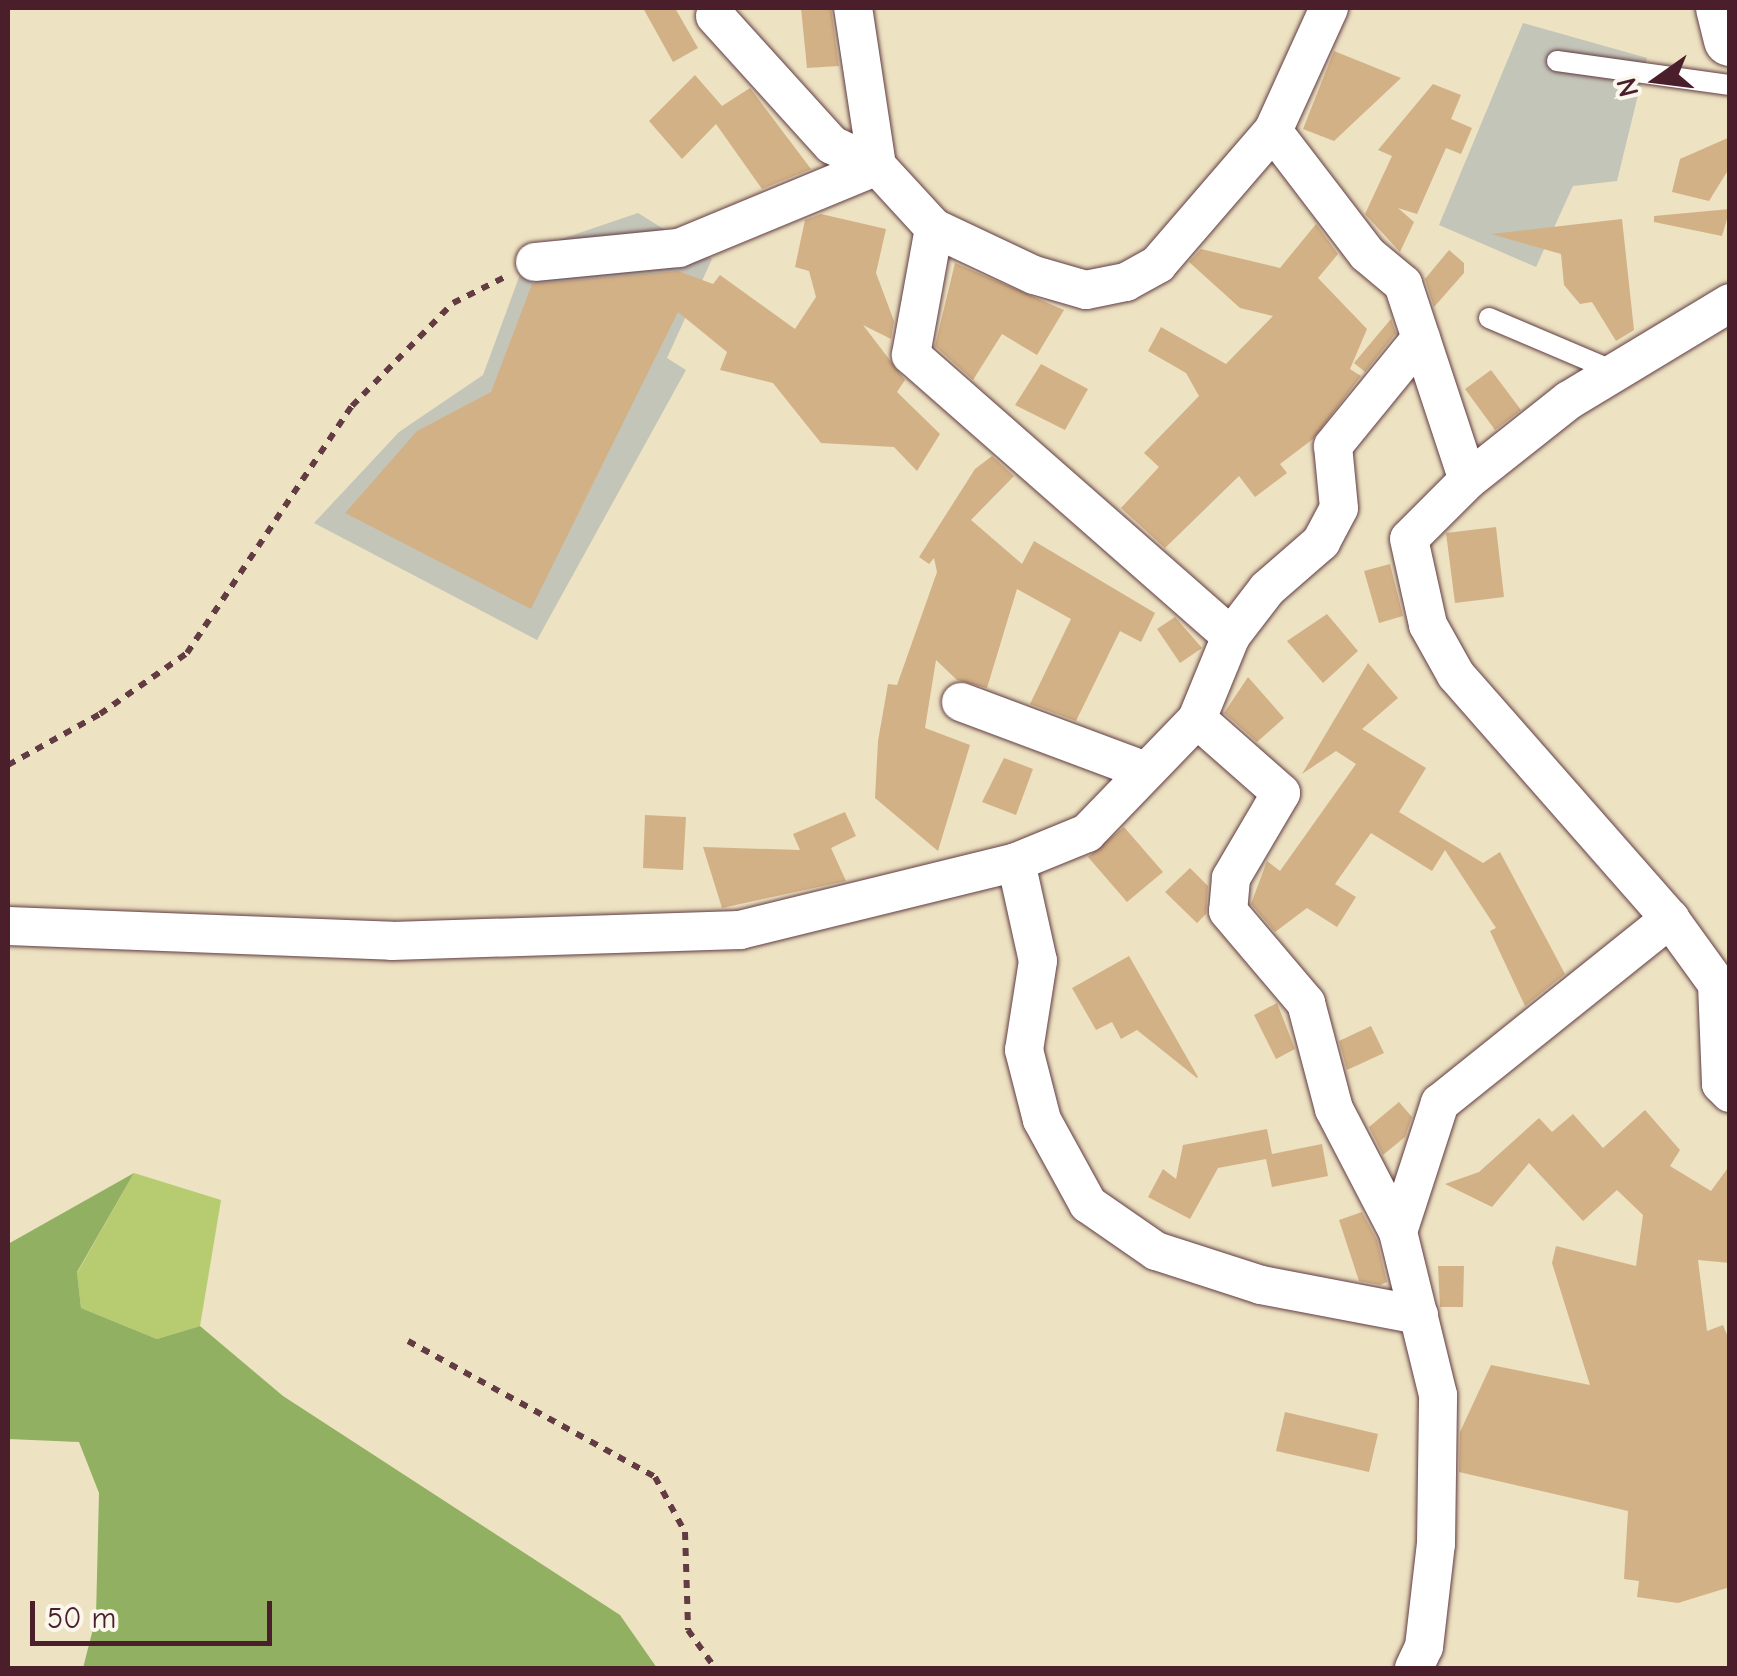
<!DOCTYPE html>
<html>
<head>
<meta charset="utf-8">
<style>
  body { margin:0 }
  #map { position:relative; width:1737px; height:1676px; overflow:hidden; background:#ede2c2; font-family:"Comic Neue",sans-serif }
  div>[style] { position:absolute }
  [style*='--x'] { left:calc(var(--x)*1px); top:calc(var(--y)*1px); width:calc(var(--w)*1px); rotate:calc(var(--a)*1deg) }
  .industrial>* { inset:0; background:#c4c5b9 }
  .green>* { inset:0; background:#b7cc70 }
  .forest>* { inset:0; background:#91b062 }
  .building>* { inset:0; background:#d3b186 }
  .path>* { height:6px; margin-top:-3px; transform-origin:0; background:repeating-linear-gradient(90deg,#623c42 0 8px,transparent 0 16px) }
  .roads { filter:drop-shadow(0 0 2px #623c42) drop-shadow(0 0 2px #623c42) }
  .lane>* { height:20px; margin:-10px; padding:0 10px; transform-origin:10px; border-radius:10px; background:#fff }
  .street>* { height:38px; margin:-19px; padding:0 19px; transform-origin:19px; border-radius:19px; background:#fff }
  .secondary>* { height:52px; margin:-26px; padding:0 26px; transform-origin:26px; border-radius:26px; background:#fff }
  span { translate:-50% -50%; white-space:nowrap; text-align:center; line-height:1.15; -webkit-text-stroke:8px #fbf7ec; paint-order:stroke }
  .frame { position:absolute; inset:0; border:10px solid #4a1f2b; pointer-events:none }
  .north { position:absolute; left:1607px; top:30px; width:100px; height:100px; -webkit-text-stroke:8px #fbf7ec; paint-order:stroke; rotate:256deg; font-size:28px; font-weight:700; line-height:40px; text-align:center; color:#4a1f2b }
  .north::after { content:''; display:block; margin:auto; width:35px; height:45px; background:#4a1f2b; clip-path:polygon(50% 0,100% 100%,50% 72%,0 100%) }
  .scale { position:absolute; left:30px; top:1601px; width:242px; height:45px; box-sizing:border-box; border:5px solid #4a1f2b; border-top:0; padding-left:12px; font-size:30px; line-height:35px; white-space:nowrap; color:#4a1f2b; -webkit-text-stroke:8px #fbf7ec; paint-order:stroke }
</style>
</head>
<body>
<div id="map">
  <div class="industrial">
    <div style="clip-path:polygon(1523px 23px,1647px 58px,1617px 181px,1573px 186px,1536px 267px,1439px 225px)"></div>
    <div style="clip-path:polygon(638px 213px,712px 259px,667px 358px,686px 370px,537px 640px,314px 523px,399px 432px,483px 375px,529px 250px)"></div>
  </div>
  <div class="green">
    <div style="clip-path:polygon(134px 1173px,221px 1200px,200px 1326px,157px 1339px,81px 1308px,77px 1273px)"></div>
  </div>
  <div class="forest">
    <div style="clip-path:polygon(134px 1173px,77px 1272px,81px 1308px,157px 1339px,200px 1326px,283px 1396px,620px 1615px,657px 1668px,83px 1668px,96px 1617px,99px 1493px,79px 1442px,8px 1439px,8px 1244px)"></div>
  </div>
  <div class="building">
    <div style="clip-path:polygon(643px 8px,675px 8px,698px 48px,673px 62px)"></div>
    <div style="clip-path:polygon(801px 8px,831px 8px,839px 66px,807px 68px)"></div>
    <div style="clip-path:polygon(1334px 51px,1401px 78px,1334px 141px,1303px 129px)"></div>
    <div style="clip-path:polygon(695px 75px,722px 106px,750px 88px,811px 169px,762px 189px,716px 124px,682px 159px,649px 121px)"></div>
    <div style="clip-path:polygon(1433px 84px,1461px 95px,1451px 119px,1472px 128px,1461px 154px,1446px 148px,1417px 214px,1398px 208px,1414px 222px,1400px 252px,1365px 214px,1392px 156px,1378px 150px)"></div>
    <div style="clip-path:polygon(1730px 137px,1730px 167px,1709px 201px,1672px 192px,1680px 159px)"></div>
    <div style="clip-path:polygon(1730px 209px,1722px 236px,1654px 222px,1654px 216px)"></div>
    <div style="clip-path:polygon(821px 214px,886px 229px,876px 273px,894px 321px,891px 339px,863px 325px,905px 380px,897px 392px,940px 434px,917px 471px,894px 447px,821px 443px,773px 383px,720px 370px,727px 352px,678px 312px,531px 609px,345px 513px,417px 431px,491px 392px,532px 284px,678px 271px,713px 284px,720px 275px,795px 329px,816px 297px,809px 271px,795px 267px,805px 220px)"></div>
    <div style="clip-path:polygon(1622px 219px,1634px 330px,1616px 341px,1592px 302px,1580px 304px,1564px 285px,1561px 254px,1491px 234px)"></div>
    <div style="clip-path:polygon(1316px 224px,1338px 254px,1318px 278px,1367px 329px,1350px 369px,1361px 376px,1313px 439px,1280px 464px,1287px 473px,1255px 497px,1239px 476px,1165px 548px,1121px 508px,1159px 467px,1144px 453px,1199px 396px,1186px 373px,1148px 351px,1161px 327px,1226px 364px,1273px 316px,1240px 308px,1189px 262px,1201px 249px,1280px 268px)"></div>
    <div style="clip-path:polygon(1449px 250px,1464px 263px,1464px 273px,1434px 307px,1425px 279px)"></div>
    <div style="clip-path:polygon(955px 263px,1064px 310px,1037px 355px,1002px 334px,973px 380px,935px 346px)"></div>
    <div style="clip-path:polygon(1391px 319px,1396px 333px,1365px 372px,1354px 363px)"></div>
    <div style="clip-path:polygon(1041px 364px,1088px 389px,1065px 430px,1015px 405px)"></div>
    <div style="clip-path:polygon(1491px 370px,1521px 410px,1495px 430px,1465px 389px)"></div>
    <div style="clip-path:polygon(992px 456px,1014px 476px,971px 520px,1022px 564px,1034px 541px,1155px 613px,1141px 642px,1120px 631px,1076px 721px,1030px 704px,1071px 619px,1017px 589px,987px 688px,957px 680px,936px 660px,925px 728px,970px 745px,938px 851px,875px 798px,878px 741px,888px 684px,897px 685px,937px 572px,934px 558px,929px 564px,919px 557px,975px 469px)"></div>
    <div style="clip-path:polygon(1496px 527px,1504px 597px,1455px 603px,1446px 533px)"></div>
    <div style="clip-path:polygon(1390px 564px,1403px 616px,1379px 623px,1364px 571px)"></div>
    <div style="clip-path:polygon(1327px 614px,1358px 651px,1323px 683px,1287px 641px)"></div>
    <div style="clip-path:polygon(1175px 617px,1202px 648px,1180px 663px,1157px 629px)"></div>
    <div style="clip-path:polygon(1368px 663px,1398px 698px,1362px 729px,1426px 768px,1399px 812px,1483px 863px,1500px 852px,1565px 974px,1525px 1006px,1490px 931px,1496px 928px,1445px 850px,1432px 871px,1371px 833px,1335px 884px,1356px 897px,1337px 927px,1307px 908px,1275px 932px,1251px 904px,1267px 861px,1280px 871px,1356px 764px,1336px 751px,1302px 774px)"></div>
    <div style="clip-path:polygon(1248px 677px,1284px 718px,1257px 742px,1224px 713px)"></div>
    <div style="clip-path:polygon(1004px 758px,1033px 769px,1016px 815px,982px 802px)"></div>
    <div style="clip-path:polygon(845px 812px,856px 836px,831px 848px,846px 881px,722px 908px,703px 847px,800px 850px,793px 834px)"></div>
    <div style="clip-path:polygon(645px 815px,686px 817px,683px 870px,643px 868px)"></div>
    <div style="clip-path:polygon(1124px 827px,1163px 872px,1127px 902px,1088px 857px)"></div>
    <div style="clip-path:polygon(1190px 868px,1208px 886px,1206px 914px,1197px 923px,1165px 892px)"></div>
    <div style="clip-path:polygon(1129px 956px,1198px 1077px,1197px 1078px,1137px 1030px,1121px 1039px,1112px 1022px,1096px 1030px,1072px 988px)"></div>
    <div style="clip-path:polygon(1277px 1003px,1295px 1049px,1276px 1059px,1254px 1015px)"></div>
    <div style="clip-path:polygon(1371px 1026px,1384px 1053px,1347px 1070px,1339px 1041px)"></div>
    <div style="clip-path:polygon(1399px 1102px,1412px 1117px,1405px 1137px,1383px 1155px,1369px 1127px)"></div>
    <div style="clip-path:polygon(1645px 1110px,1680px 1150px,1670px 1166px,1711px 1191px,1730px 1165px,1730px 1263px,1698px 1260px,1707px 1331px,1723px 1325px,1730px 1342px,1730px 1587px,1678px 1603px,1637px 1597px,1639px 1581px,1624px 1579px,1628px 1511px,1459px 1472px,1460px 1432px,1491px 1365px,1590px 1385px,1552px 1263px,1556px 1246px,1636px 1266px,1643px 1215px,1617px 1190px,1583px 1221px,1529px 1163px,1492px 1207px,1445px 1184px,1479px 1172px,1539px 1118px,1552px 1132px,1573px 1114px,1603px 1148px)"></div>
    <div style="clip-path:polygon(1267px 1129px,1272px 1154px,1322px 1144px,1328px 1176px,1272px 1187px,1266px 1159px,1218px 1168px,1190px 1219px,1148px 1197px,1163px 1169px,1176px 1179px,1183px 1145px)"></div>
    <div style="clip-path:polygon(1362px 1212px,1377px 1240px,1387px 1282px,1380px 1285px,1359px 1281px,1339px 1220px)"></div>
    <div style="clip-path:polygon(1438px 1266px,1464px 1266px,1463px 1307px,1440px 1307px)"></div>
    <div style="clip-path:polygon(1285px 1412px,1378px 1434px,1369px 1472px,1276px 1451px)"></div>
  </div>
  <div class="path">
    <div style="--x:8;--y:765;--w:105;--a:-29"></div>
    <div style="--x:100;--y:714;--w:106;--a:-35"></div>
    <div style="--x:187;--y:653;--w:297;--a:-56.3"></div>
    <div style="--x:352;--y:406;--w:144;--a:-45.6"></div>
    <div style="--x:453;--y:303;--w:60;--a:-26.6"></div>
    <div style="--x:408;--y:1341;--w:282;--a:28.8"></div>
    <div style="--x:655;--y:1477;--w:63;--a:61.4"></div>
    <div style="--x:685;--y:1532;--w:98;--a:88.2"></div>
    <div style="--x:688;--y:1630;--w:47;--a:54.6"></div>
  </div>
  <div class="roads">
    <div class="lane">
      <div style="--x:1557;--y:61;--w:175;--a:7.9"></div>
      <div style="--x:1489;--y:318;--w:138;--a:23"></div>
    </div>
    <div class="street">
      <div style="--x:1329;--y:8;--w:135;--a:114.5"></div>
      <div style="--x:1273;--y:131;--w:155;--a:52.6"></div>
      <div style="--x:1367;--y:254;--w:47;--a:39.8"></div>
      <div style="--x:1403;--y:284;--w:206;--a:71.7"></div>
      <div style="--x:715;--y:16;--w:174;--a:47.8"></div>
      <div style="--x:832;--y:145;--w:50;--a:25"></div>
      <div style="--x:877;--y:166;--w:84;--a:47.4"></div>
      <div style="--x:934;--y:228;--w:110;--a:25.2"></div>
      <div style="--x:1034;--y:275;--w:54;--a:16.1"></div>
      <div style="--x:1086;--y:290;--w:41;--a:-11.3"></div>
      <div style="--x:1126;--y:282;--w:37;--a:-29"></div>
      <div style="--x:1158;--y:264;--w:176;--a:-49.2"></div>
      <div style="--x:934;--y:228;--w:129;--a:100.3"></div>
      <div style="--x:911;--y:355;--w:426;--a:41.3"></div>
      <div style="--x:1231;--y:636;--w:90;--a:112.3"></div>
      <div style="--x:1197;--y:719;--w:112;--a:41.4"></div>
      <div style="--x:1281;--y:793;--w:99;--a:120.5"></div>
      <div style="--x:1231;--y:878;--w:33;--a:95"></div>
      <div style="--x:1228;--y:911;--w:121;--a:49.7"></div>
      <div style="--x:1306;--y:1003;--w:110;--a:75.2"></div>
      <div style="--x:1334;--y:1109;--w:139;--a:62.5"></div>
      <div style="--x:535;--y:262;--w:145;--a:-5.6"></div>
      <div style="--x:679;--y:248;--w:214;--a:-22.5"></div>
      <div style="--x:877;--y:166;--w:160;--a:-98.6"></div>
      <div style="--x:1730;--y:303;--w:188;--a:148.9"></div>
      <div style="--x:1569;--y:400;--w:129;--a:141.6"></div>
      <div style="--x:1468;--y:480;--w:83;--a:135"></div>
      <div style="--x:1409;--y:539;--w:88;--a:77.5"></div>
      <div style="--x:1428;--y:625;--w:57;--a:60.8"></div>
      <div style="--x:1456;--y:675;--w:325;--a:48.7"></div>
      <div style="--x:1670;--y:919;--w:80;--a:54.1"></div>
      <div style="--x:1717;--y:984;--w:100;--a:87.7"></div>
      <div style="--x:1721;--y:1084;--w:13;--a:45"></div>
      <div style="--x:1231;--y:636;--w:59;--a:-52.5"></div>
      <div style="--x:1267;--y:589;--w:72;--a:-41"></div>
      <div style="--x:1321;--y:542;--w:38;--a:-62"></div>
      <div style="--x:1339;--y:508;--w:62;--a:-95.5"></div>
      <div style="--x:1333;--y:446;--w:139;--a:-50.8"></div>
      <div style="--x:961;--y:702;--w:197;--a:20.5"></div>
      <div style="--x:1016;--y:862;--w:101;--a:77.5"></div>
      <div style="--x:1038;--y:961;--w:90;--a:98.9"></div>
      <div style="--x:1024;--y:1050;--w:72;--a:75.6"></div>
      <div style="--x:1042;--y:1120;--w:96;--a:61.3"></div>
      <div style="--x:1088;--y:1204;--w:83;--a:34.7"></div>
      <div style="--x:1156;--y:1251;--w:110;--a:17.9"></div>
      <div style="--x:1261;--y:1285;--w:161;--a:10.8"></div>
      <div style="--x:8;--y:926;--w:384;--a:2.2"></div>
      <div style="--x:392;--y:941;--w:348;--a:-1.8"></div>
      <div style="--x:740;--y:930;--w:284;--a:-13.8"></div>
      <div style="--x:1016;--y:862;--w:77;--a:-22.2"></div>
      <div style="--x:1087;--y:833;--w:158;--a:-46"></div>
      <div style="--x:1414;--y:1668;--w:23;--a:-65"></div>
      <div style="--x:1424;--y:1647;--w:104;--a:-83.4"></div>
      <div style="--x:1436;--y:1544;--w:149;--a:-89.2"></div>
      <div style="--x:1438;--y:1395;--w:168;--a:-103.8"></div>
      <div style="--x:1398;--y:1232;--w:136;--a:-72"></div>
      <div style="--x:1440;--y:1103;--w:295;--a:-38.7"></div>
    </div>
    <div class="secondary">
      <div style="--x:1722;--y:8;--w:33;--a:76"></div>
    </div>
  </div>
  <div class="frame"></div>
  <div class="north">N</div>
  <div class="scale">50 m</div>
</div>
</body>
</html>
